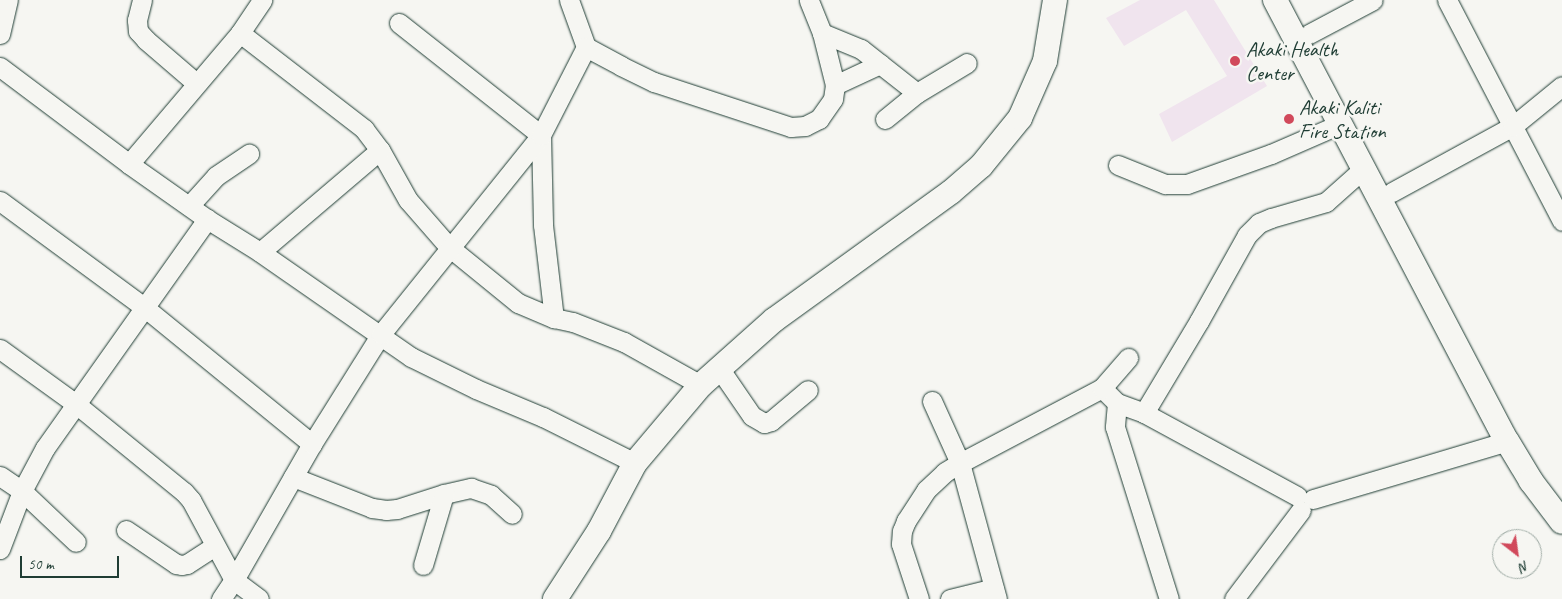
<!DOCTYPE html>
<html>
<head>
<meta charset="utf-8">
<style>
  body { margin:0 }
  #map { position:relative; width:1562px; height:599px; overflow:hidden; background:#f6f6f2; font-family:Caveat,sans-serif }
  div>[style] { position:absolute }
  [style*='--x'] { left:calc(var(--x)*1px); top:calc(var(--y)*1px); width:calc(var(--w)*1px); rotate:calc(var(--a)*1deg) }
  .built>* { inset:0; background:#f0e4ee }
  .roads { filter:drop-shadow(0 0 1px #1f3d34) drop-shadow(0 0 1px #1f3d34) }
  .minor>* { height:19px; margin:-9.5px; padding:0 9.5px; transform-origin:9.5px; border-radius:9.5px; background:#f6f6f2 }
  .major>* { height:24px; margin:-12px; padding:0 12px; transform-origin:12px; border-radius:12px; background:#f6f6f2 }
  .dots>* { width:14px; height:14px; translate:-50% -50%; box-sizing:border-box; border:2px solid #f6f6f2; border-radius:50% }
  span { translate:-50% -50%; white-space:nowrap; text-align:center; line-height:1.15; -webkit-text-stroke:5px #f6f6f2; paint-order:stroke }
  .poi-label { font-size:21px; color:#1f3d34 }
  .left { translate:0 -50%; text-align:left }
  .north { position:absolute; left:1492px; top:529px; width:50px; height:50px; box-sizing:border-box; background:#f6f6f2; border:1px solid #a0aca6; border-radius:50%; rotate:150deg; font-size:14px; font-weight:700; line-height:20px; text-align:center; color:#1f3d34 }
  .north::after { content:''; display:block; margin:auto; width:18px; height:22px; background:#d1495b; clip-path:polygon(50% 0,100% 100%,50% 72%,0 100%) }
  .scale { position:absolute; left:20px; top:556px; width:99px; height:22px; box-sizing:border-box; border:2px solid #1f3d34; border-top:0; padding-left:6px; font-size:15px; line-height:18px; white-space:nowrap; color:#1f3d34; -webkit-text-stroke:4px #f6f6f2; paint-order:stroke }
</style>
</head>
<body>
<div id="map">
  <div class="built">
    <div style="clip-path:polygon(1140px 0,1214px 0,1267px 86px,1172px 142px,1159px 114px,1227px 76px,1186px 10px,1124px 46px,1106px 18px)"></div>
  </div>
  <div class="roads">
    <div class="minor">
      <div style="--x:142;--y:0;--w:21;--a:104"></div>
      <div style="--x:137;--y:20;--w:11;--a:85"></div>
      <div style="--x:138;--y:31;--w:12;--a:48"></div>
      <div style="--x:146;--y:40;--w:66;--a:40.7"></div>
      <div style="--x:569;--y:0;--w:50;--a:70.1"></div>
      <div style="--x:586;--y:47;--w:40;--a:28"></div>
      <div style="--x:621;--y:66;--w:37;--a:26"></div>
      <div style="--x:654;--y:82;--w:144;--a:18.2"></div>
      <div style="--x:791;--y:127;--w:14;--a:-4"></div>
      <div style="--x:805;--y:126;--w:16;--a:-27"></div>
      <div style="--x:819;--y:119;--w:24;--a:-55"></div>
      <div style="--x:833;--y:99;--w:14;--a:-82"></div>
      <div style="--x:835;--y:85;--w:54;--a:-104"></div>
      <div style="--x:822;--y:33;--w:35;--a:-112"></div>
      <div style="--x:1447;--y:0;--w:249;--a:62.5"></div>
      <div style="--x:399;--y:23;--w:181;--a:38.3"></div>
      <div style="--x:541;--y:135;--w:90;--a:88.7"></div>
      <div style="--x:543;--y:225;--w:94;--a:83.3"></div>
      <div style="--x:554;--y:318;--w:19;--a:12"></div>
      <div style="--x:573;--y:322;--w:55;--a:21.4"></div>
      <div style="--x:624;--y:342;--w:88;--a:29.2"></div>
      <div style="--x:240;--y:33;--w:40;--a:-56"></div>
      <div style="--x:822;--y:33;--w:42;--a:22.3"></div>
      <div style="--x:861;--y:49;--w:71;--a:38.2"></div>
      <div style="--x:0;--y:34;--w:35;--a:-77"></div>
      <div style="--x:1309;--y:34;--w:72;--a:-28"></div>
      <div style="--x:0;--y:67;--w:161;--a:36.9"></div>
      <div style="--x:129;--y:164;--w:95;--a:35.2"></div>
      <div style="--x:207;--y:219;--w:62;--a:31.9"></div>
      <div style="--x:260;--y:252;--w:184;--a:34.8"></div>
      <div style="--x:411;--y:357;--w:72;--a:26.2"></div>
      <div style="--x:476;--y:389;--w:73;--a:22.7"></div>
      <div style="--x:543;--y:417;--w:103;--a:26.6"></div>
      <div style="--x:835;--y:85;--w:50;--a:-25"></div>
      <div style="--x:885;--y:119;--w:41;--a:-39.1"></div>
      <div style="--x:917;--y:93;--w:58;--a:-31"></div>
      <div style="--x:380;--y:150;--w:57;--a:60.8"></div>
      <div style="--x:408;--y:200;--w:62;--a:48.9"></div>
      <div style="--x:449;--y:247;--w:89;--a:39.1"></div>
      <div style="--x:518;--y:303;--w:39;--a:23"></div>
      <div style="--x:129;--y:164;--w:172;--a:-49.7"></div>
      <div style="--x:240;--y:33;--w:157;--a:37.7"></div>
      <div style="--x:364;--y:129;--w:26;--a:53"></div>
      <div style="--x:380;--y:150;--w:157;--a:139.6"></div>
      <div style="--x:1118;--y:165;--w:51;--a:22"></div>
      <div style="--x:1165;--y:184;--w:22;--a:0"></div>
      <div style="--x:1187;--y:184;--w:89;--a:-19.7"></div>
      <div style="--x:1271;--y:154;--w:75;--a:-23.5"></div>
      <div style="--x:1392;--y:192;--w:138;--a:-28.6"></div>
      <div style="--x:1513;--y:126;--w:63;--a:-39.2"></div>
      <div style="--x:0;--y:201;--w:179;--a:36.4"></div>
      <div style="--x:144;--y:307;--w:217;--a:39.2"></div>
      <div style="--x:189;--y:206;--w:40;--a:-48"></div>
      <div style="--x:216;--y:176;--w:40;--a:-34"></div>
      <div style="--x:0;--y:349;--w:94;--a:35.9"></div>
      <div style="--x:76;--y:404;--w:139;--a:39.2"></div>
      <div style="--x:184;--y:492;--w:11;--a:49"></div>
      <div style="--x:191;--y:500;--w:91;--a:61.7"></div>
      <div style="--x:234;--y:580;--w:31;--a:37"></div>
      <div style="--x:719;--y:368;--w:58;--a:55.5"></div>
      <div style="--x:752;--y:416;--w:14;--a:30"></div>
      <div style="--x:764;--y:423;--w:7;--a:-16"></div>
      <div style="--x:771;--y:421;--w:48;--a:-40"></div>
      <div style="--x:1102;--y:388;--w:21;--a:45"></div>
      <div style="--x:1117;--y:403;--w:29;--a:20"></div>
      <div style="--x:1144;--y:413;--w:174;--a:28.5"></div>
      <div style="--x:932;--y:401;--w:68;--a:65.7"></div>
      <div style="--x:960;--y:463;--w:141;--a:74.8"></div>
      <div style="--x:1117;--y:403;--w:24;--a:95"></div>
      <div style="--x:1115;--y:427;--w:180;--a:72.6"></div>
      <div style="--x:1144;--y:413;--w:107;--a:-59.1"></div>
      <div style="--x:1199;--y:321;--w:98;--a:-60.8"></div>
      <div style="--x:1247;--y:235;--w:17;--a:-45"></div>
      <div style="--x:1259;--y:223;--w:13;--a:-23"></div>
      <div style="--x:1271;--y:218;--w:57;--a:-16.2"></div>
      <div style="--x:1326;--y:202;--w:50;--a:-41.7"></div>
      <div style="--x:0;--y:476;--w:27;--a:34"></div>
      <div style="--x:22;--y:491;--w:74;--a:43.4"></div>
      <div style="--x:293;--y:477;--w:85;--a:21.4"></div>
      <div style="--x:372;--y:508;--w:14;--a:8"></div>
      <div style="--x:386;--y:510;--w:11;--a:-5"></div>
      <div style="--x:397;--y:509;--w:49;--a:-17.7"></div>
      <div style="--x:444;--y:494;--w:28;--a:-13"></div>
      <div style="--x:471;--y:488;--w:21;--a:19"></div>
      <div style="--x:491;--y:495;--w:28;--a:42"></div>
      <div style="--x:1313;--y:499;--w:202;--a:-16.6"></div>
      <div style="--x:126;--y:530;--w:60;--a:34.2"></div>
      <div style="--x:176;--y:564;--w:6;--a:9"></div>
      <div style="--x:182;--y:565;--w:5;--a:-11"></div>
      <div style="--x:187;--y:564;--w:33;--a:-33"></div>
      <div style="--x:0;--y:549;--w:62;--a:-69.2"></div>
      <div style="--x:22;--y:491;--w:49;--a:-61.9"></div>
      <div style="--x:45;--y:448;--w:281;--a:-54.7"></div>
      <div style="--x:423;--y:565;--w:74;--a:-73.5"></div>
      <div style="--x:221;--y:599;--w:23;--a:-56"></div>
      <div style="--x:234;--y:580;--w:157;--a:-60.2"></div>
      <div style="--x:312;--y:444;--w:130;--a:-57.9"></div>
      <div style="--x:381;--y:334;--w:255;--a:-51.2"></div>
      <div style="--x:541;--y:135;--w:99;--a:-62.9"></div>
      <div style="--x:919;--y:599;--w:58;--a:-108.1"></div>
      <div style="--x:901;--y:544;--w:13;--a:-86"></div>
      <div style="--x:902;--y:531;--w:11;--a:-68"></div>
      <div style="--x:906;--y:521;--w:37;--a:-57"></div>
      <div style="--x:926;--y:490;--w:26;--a:-43"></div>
      <div style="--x:945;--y:472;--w:17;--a:-31"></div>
      <div style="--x:960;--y:463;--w:161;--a:-27.8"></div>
      <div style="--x:1102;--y:388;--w:40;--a:-49"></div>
      <div style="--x:950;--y:599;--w:45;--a:-14"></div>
      <div style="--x:1234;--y:599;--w:111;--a:-53"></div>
    </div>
    <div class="major">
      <div style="--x:1275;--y:0;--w:498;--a:62.3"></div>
      <div style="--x:1507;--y:441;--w:47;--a:59"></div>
      <div style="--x:1531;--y:481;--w:51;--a:52.9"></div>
      <div style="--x:555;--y:599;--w:81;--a:-57.1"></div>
      <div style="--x:599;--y:531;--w:77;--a:-62.1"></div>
      <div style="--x:635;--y:463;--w:102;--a:-49.8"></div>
      <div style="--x:701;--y:385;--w:98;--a:-41.7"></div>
      <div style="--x:774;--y:320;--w:218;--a:-35.9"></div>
      <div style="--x:951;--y:192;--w:40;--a:-41"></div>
      <div style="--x:981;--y:166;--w:62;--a:-50.9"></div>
      <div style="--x:1020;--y:118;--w:62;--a:-66.3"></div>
      <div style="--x:1045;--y:61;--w:62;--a:-80.7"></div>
    </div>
  </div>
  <div class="dots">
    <div style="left:1235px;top:61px;background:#d1495b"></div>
    <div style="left:1289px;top:119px;background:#d1495b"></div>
  </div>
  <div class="poi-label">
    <span class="left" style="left:1246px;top:61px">Akaki Health<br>Center</span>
    <span class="left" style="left:1299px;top:119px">Akaki Kaliti<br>Fire Station</span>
  </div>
  <div class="north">N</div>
  <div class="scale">50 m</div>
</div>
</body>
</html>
